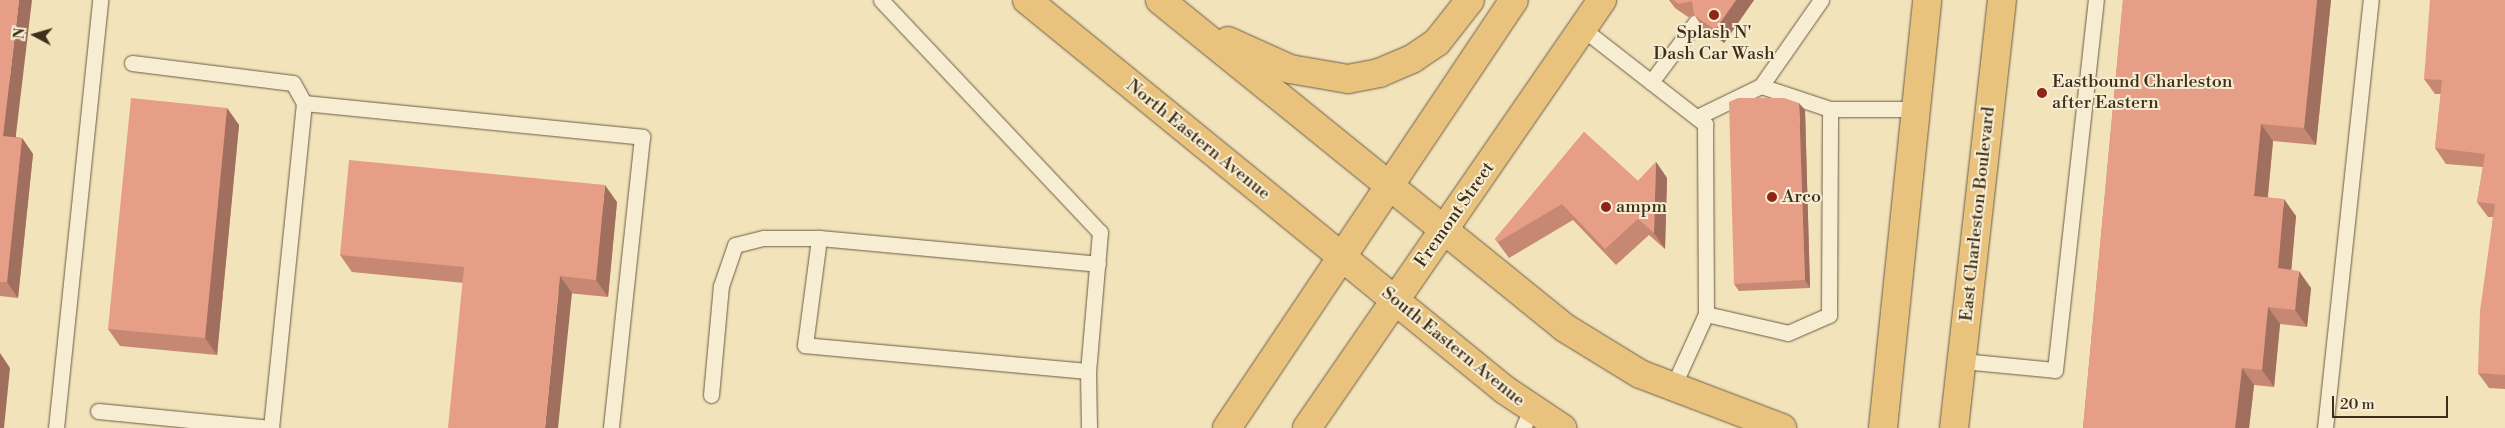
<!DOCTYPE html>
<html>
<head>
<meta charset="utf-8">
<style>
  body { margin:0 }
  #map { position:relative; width:2505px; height:428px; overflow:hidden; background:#f2e3bb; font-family:"Libre Bodoni",serif }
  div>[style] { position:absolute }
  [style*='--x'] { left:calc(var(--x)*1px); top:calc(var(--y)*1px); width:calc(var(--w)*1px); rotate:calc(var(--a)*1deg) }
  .roads { filter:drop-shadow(0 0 1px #6b5c42) drop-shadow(0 0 1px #6b5c42) }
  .service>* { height:15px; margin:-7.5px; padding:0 7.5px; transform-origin:7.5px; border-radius:7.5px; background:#f7edd3 }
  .primary>* { height:28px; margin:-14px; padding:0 14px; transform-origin:14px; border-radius:14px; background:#e9c27e }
  .wall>* { inset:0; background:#c68873 }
  .shaded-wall>* { inset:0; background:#a16f5e }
  .building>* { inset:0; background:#e69e86 }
  .dots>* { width:14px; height:14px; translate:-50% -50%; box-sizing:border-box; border:2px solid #f7edd3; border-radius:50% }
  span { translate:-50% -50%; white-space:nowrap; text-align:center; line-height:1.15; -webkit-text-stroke:4px #f7edd3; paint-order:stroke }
  .poi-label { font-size:18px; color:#3e2f1a }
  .left { translate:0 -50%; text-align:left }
  .street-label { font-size:18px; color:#3e2f1a }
  .north { position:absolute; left:10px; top:10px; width:50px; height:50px; -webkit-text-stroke:4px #f7edd3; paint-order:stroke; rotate:276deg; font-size:14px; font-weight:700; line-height:20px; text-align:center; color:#3e2f1a }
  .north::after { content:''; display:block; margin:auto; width:18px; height:22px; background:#3e2f1a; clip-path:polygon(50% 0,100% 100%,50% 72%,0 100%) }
  .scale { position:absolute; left:2332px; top:396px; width:116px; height:22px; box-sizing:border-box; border:2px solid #3e2f1a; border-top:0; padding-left:6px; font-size:15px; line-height:18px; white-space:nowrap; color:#3e2f1a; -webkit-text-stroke:4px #f7edd3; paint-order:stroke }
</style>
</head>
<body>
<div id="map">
  <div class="roads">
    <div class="service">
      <div style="--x:881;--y:0;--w:319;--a:46.7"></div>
      <div style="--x:1100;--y:232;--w:140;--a:94.9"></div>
      <div style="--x:1088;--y:371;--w:57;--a:89"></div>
      <div style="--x:1583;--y:29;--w:155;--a:37.9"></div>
      <div style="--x:1705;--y:124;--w:190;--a:89.7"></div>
      <div style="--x:1706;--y:314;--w:82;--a:114.4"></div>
      <div style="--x:132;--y:63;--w:162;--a:7.1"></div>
      <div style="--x:293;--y:83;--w:23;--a:61"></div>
      <div style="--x:1651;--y:82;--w:75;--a:-53.1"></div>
      <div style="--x:1761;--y:86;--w:105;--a:-55.1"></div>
      <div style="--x:1697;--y:117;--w:71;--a:-25.8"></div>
      <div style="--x:1761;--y:86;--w:73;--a:18.4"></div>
      <div style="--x:1706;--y:314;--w:84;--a:13"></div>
      <div style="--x:1788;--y:333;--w:45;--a:-23.7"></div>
      <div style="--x:1829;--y:315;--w:206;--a:-89.7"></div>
      <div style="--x:1830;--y:109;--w:85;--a:0"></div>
      <div style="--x:1962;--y:361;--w:93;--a:5.5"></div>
      <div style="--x:2055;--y:370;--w:372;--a:-83.7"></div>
      <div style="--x:1088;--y:371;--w:284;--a:-174.8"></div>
      <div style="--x:805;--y:345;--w:108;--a:-82.5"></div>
      <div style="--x:819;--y:238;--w:280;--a:5.3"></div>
      <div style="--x:711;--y:395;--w:109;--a:-84.8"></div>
      <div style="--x:721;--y:286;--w:43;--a:-71.1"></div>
      <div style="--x:735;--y:245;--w:30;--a:-14"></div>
      <div style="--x:764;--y:238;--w:55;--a:0"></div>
      <div style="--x:98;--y:411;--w:174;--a:5.6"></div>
      <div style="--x:56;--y:428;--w:430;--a:-84.1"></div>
      <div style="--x:271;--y:428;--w:327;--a:-84.2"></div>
      <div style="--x:304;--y:103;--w:340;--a:5.7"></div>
      <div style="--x:642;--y:137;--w:293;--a:96.1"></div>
      <div style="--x:1523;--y:428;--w:21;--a:-67"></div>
      <div style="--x:2325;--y:428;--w:430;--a:-83.9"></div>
    </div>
    <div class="primary">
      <div style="--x:1027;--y:0;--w:617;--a:39.21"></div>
      <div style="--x:1505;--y:390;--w:69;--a:33.7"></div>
      <div style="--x:1160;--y:0;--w:521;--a:39"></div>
      <div style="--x:1565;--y:328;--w:88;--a:31.5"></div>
      <div style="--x:1640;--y:374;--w:152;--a:20.8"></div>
      <div style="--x:1228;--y:41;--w:68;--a:24.3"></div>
      <div style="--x:1290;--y:69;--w:59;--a:9.8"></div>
      <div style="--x:1348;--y:79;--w:32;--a:-11"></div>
      <div style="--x:1379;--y:73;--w:36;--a:-23"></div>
      <div style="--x:1412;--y:59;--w:30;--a:-34"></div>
      <div style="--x:1437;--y:42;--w:53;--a:-51.8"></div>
      <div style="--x:1227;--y:428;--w:515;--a:-56.16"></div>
      <div style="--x:1307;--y:428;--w:520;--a:-55.42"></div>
      <div style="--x:1883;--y:428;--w:430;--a:-84.1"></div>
      <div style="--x:1954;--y:428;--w:431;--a:-83.6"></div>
    </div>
  </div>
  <div class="wall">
    <div style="clip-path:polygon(0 0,16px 137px,22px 138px,33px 154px,18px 298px,0 296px)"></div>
    <div style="clip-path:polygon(1669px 0,1754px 0,1724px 43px,1703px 28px,1695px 16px,1688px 17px,1675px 8px)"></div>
    <div style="clip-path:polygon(2123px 0,2331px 0,2316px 145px,2273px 141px,2268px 197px,2296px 216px,2291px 270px,2311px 288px,2307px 327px,2280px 324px,2274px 387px,2254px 385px,2249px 428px,2083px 428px)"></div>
    <div style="clip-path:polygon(2505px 0,2505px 389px,2489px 388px,2478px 373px,2493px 217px,2488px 217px,2477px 202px,2483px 167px,2446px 164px,2435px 148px,2441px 94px,2435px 94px,2424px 79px)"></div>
    <div style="clip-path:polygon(227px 108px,239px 125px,217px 355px,120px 346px,108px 329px)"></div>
    <div style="clip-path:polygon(1805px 110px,1810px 288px,1739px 291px,1734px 284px)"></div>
    <div style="clip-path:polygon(1584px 132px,1638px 181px,1656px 162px,1667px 178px,1665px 249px,1649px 235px,1616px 265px,1573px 220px,1509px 258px,1495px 239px)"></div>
    <div style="clip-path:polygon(617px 202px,608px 297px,352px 272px,340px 255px)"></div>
  </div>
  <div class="shaded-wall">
    <div style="clip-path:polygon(19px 0,32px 0,14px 151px,3px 136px)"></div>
    <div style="clip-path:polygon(1736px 0,1754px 0,1724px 43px,1715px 30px)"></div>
    <div style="clip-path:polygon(2317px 0,2331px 0,2316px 145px,2304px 128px)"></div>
    <div style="clip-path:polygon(1799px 103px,1805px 110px,1810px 288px,1805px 280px)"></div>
    <div style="clip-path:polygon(227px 108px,239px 125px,217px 355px,205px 338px)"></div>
    <div style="clip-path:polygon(2261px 124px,2273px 141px,2266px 213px,2254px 196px)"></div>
    <div style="clip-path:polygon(22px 138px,33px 154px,18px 298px,7px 282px)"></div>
    <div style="clip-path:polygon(1656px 162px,1667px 178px,1665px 249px,1654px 233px)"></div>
    <div style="clip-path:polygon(605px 185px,617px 202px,608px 297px,596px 280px)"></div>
    <div style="clip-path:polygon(2284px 199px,2296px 216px,2290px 285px,2278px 268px)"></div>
    <div style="clip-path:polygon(2299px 271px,2311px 288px,2307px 327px,2295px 310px)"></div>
    <div style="clip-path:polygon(560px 276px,572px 293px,558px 428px,545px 428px)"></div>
    <div style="clip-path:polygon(2268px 307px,2280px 324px,2274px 387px,2262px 370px)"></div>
    <div style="clip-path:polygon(0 353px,10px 368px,4px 428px,0 428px)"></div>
    <div style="clip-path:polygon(2242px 368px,2254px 385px,2249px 428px,2235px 428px)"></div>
  </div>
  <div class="building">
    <div style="clip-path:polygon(0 0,19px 0,3px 136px,22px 138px,7px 282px,0 282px)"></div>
    <div style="clip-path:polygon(1673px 0,1736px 0,1715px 30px,1694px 15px,1692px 1px,1679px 4px)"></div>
    <div style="clip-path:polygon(2123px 0,2317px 0,2304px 128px,2261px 124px,2254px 196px,2284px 199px,2278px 268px,2299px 271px,2295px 310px,2268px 307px,2262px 370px,2242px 368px,2235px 428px,2083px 428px)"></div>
    <div style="clip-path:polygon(2430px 0,2505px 0,2505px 375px,2478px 373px,2480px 311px,2495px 204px,2477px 202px,2485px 154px,2435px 148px,2442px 80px,2424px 79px)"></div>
    <div style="clip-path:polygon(131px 98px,227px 108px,205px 338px,108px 329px)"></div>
    <div style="clip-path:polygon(1738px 98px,1784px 98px,1799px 103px,1805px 280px,1734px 284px,1729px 102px)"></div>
    <div style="clip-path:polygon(1584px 132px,1638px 181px,1656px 162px,1654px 233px,1638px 219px,1605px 249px,1562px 204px,1498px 242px,1495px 239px)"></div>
    <div style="clip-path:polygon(349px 160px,605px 185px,596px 280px,560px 276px,545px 428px,448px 428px,464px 267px,340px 255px)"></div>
  </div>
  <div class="dots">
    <div style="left:1714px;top:15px;background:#8f2418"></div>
    <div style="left:2042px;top:93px;background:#8f2418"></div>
    <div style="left:1772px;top:197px;background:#8f2418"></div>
    <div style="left:1606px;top:207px;background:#8f2418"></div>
  </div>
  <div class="poi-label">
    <span style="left:1714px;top:44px">Splash N'<br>Dash Car Wash</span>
    <span class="left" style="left:2052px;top:93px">Eastbound Charleston<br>after Eastern</span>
    <span class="left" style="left:1782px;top:197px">Arco</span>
    <span class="left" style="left:1616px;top:207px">ampm</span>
  </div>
  <div class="street-label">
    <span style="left:1198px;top:140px;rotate:39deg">North Eastern Avenue</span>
    <span style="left:1978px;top:214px;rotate:-84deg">East Charleston Boulevard</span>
    <span style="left:1455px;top:215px;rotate:-55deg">Fremont Street</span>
    <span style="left:1453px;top:347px;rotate:39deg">South Eastern Avenue</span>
  </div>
  <div class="north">N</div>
  <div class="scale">20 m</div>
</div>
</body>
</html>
